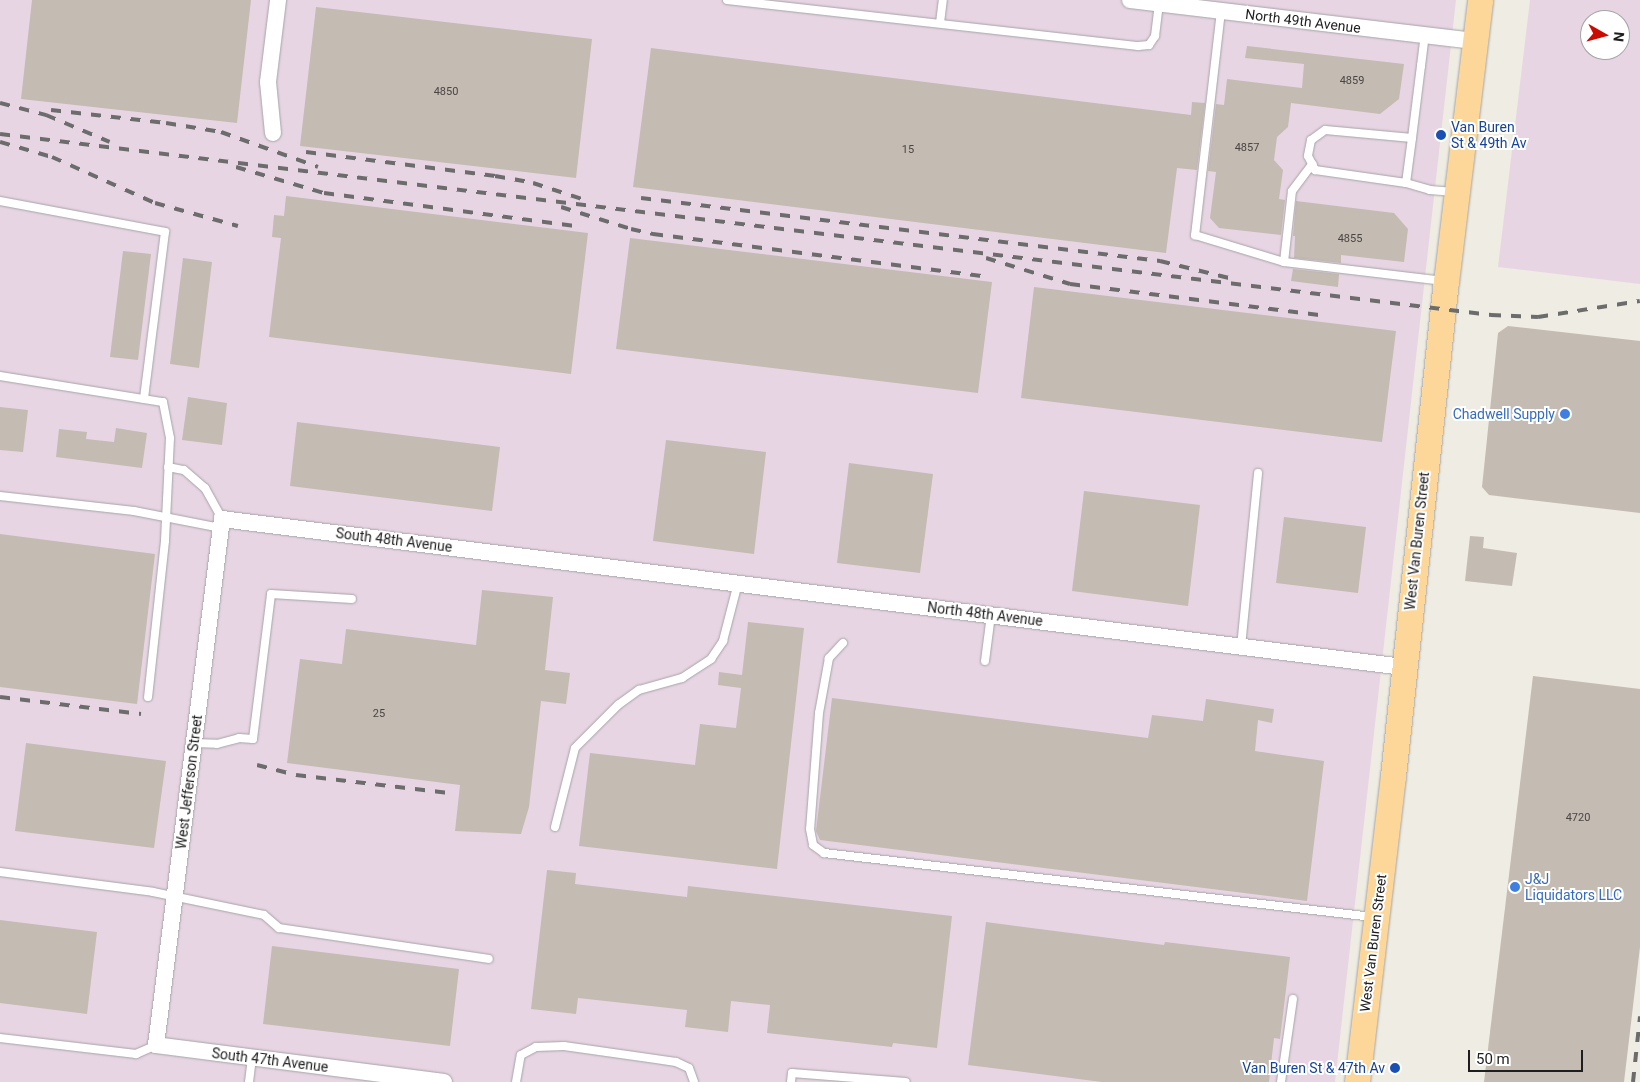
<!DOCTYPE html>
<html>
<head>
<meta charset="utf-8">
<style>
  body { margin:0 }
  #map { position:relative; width:1640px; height:1082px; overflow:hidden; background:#efece3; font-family:Roboto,sans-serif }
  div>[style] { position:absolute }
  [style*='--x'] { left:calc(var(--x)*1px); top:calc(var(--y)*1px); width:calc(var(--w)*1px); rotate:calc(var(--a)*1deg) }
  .industrial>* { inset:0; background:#e8d5e4 }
  .building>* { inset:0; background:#c4bbb3 }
  .roads { filter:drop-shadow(0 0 1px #a5a5a5) drop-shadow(0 0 1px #a5a5a5) }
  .lane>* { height:8px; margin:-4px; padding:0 4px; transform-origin:4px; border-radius:4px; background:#fff }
  .street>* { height:16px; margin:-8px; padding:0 8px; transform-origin:8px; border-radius:8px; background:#fff }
  .primary>* { height:25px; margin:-12.5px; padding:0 12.5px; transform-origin:12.5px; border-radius:12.5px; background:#fdd79a }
  .rail>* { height:4px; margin-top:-2px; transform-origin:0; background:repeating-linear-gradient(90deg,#6c6c6c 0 10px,transparent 0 20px) }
  .dots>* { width:14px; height:14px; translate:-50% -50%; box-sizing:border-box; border:2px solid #fff; border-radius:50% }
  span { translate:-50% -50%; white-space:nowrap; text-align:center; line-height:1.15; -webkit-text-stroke:4px #fff; paint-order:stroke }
  .number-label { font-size:11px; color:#484543 }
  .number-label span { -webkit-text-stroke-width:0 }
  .street-label { font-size:14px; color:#1e1e1e }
  .transit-label { font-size:14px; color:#164399 }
  .left { translate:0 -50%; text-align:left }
  .right { translate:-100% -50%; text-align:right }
  .shop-label { font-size:14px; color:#366cbe }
  .north { position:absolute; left:1580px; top:10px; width:50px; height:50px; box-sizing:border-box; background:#fff; border:1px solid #a5a5a5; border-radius:50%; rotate:97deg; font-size:14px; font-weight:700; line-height:20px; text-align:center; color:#1e1e1e }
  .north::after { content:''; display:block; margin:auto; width:18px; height:22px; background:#cb0a00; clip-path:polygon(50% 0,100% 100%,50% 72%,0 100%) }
  .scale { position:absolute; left:1468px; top:1050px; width:115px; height:22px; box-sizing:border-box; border:2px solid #1e1e1e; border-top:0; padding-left:6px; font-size:15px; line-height:18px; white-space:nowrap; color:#1e1e1e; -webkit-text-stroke:4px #fff; paint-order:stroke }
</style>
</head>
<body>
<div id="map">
  <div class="industrial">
    <div style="clip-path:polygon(0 0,1456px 0,1335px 1082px,0 1082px)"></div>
    <div style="clip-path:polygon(evenodd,1530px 0,1640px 0,1640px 284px,1498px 267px,1530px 0,1590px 20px,1620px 20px,1620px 50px,1590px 50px,1590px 20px)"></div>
  </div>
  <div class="building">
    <div style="clip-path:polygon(32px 0,251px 0,237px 123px,21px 99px)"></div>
    <div style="clip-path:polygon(316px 7px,592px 39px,576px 178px,300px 146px)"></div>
    <div style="clip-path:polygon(1247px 46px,1404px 64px,1399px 99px,1380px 114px,1291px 103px,1288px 127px,1277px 137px,1274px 160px,1283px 170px,1279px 199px,1285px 200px,1281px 235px,1219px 228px,1210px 218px,1216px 172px,1208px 171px,1216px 104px,1224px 105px,1227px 79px,1302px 88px,1304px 64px,1245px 58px)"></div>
    <div style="clip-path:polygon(651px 48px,1191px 115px,1192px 102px,1205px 103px,1197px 170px,1177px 168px,1166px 253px,633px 187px)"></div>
    <div style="clip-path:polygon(286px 196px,588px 233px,571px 374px,269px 337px,281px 238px,272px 237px,274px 215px,284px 216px)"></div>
    <div style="clip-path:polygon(1296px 201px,1394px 213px,1408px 229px,1404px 262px,1341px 255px,1341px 263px,1294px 258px,1295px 236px,1293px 236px)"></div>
    <div style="clip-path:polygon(630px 238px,992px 282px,978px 393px,616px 349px)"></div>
    <div style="clip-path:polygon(123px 251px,151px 254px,138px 360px,110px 357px)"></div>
    <div style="clip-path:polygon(183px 258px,212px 262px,199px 368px,170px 364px)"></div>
    <div style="clip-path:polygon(1293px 269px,1339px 274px,1338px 287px,1291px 281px)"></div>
    <div style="clip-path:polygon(1034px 287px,1396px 331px,1382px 442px,1021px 398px)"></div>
    <div style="clip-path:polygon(1508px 326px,1640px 341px,1640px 513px,1489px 495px,1482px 487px,1498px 333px)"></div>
    <div style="clip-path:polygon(188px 397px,227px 403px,222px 445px,182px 440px)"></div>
    <div style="clip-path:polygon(0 407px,28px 410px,23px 452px,0 450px)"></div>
    <div style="clip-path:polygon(297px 422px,500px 447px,492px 511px,290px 486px)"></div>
    <div style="clip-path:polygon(116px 428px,147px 433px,142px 468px,56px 457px,59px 429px,87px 432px,86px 439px,114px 442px)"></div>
    <div style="clip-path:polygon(666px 440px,766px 452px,754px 554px,653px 541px)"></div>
    <div style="clip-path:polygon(849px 463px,933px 474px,920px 573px,837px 563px)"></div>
    <div style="clip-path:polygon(1084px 491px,1200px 505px,1188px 606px,1072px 591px)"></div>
    <div style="clip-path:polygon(1284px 517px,1366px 527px,1358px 593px,1276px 583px)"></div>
    <div style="clip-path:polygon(0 534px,155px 554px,137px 704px,0 687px)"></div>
    <div style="clip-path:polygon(1470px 536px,1484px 537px,1483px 548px,1517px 553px,1512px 586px,1465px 581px)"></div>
    <div style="clip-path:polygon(482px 590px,553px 597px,545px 670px,570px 673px,566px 704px,541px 701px,529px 807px,521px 834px,455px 831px,460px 785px,287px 763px,300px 659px,342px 664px,346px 629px,476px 645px)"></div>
    <div style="clip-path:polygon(748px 622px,804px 628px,777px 869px,579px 846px,590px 753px,695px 765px,700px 724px,736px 728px,741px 688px,718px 685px,719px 672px,742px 675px)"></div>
    <div style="clip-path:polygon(1533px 676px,1640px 689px,1640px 947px,1624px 1082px,1484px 1082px)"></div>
    <div style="clip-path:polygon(832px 698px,1148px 738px,1152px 715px,1203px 721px,1206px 699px,1274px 709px,1272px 723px,1258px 720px,1255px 751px,1324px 761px,1307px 901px,820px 840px,816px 831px)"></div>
    <div style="clip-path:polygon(26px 743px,166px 761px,154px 848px,15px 831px)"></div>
    <div style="clip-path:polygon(547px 870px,576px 873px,575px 884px,687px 897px,688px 886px,952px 916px,937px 1048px,893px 1043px,892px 1047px,767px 1033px,770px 1005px,731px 1001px,728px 1032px,685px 1027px,687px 1010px,578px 998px,576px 1014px,531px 1009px)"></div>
    <div style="clip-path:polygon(0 920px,97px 932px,87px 1014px,0 1003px)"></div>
    <div style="clip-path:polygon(986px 922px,1164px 945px,1165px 942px,1290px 957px,1280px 1039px,1274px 1038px,1269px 1082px,1102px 1082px,968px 1065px)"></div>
    <div style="clip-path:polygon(272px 946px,459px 969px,450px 1046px,263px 1024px)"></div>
  </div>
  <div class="roads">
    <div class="lane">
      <div style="--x:727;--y:0;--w:414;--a:6.4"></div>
      <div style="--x:1138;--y:46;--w:11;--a:-5"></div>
      <div style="--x:1149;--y:45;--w:11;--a:-56"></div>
      <div style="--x:1155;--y:36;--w:32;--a:-83"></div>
      <div style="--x:1221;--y:11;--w:226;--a:96.6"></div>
      <div style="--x:1195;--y:235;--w:93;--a:16.9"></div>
      <div style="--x:1284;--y:262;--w:161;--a:6.8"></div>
      <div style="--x:940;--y:23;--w:23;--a:-83"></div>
      <div style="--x:1412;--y:138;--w:87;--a:-174.7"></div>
      <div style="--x:1325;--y:130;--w:17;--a:144"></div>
      <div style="--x:1311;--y:140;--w:16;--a:101"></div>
      <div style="--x:1308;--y:156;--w:16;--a:63"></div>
      <div style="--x:1315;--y:170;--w:92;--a:8.1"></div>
      <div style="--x:1406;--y:183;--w:45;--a:-82.4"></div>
      <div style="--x:1412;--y:138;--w:73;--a:-82.9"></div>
      <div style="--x:1421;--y:66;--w:31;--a:-83"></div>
      <div style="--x:1406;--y:183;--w:25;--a:16"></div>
      <div style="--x:1430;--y:190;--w:24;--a:5"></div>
      <div style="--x:0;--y:201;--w:168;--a:10.6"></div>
      <div style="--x:165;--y:232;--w:168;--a:97.2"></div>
      <div style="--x:1284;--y:262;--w:71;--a:-83.6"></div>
      <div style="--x:1292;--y:191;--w:34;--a:-53"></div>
      <div style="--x:0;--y:376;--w:165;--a:9.1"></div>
      <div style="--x:163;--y:402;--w:37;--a:79"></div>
      <div style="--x:170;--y:438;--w:103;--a:92.8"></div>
      <div style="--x:165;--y:541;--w:157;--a:96.2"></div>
      <div style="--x:168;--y:467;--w:16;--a:11"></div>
      <div style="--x:184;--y:470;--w:28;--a:41"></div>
      <div style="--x:205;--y:488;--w:35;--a:61"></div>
      <div style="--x:0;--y:496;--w:135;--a:6.4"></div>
      <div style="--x:134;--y:511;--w:89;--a:11.1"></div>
      <div style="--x:843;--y:643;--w:21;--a:133"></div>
      <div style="--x:829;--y:658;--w:56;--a:100.3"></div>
      <div style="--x:819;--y:713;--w:116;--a:94.4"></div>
      <div style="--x:810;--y:829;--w:16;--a:79"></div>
      <div style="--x:813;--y:845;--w:14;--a:36"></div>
      <div style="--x:824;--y:853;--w:553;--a:6.65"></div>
      <div style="--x:1241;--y:647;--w:175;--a:-84.4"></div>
      <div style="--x:985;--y:661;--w:46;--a:-82.6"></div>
      <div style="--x:193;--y:743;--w:24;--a:2"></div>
      <div style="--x:217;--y:744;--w:23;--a:-15"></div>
      <div style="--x:239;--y:738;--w:14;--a:4"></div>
      <div style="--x:253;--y:739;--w:146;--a:-82.9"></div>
      <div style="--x:271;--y:594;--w:81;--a:3.5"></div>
      <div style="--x:555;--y:827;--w:81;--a:-75.8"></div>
      <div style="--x:575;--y:748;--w:61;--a:-45"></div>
      <div style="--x:618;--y:705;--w:26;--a:-36"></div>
      <div style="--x:639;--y:690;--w:45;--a:-15.6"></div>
      <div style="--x:682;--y:678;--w:35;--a:-33"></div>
      <div style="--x:711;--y:659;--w:22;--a:-56"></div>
      <div style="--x:723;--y:641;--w:60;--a:-75.5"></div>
      <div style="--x:0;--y:872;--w:154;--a:7.4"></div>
      <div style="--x:153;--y:892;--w:113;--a:11.7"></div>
      <div style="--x:264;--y:915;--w:20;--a:41"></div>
      <div style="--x:279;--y:928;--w:212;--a:8.4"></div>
      <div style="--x:0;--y:1038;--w:137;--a:6.7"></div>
      <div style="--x:136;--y:1054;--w:22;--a:-24"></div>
      <div style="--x:249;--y:1082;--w:25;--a:-83"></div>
      <div style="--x:516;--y:1082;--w:27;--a:-80"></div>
      <div style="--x:521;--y:1055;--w:17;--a:-28"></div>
      <div style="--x:536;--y:1047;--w:28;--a:-2"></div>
      <div style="--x:564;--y:1046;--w:113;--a:8.1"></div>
      <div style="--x:676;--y:1062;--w:14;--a:25"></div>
      <div style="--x:689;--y:1068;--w:15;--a:70"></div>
      <div style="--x:791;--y:1082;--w:9;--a:-84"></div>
      <div style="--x:792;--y:1073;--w:114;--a:4.5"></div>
      <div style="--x:1281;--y:1082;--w:84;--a:-81.8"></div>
    </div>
    <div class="street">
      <div style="--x:1130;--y:0;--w:347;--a:6.8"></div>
      <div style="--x:273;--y:133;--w:51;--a:-95.6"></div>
      <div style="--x:268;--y:82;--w:83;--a:-83"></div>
      <div style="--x:444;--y:1082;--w:290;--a:-172.7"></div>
      <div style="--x:156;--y:1045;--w:530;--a:-82.85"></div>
      <div style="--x:222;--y:519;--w:1191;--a:7.14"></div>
    </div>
    <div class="primary">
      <div style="--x:1357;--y:1082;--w:308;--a:-83.3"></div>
      <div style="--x:1393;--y:776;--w:497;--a:-83.9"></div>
      <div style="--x:1446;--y:282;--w:284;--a:-83.1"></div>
    </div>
  </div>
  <div class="rail">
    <div style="--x:0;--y:103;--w:48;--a:14.6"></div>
    <div style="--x:46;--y:115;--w:69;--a:22.9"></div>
    <div style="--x:51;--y:110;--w:116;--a:6.4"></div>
    <div style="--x:166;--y:123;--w:56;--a:9.3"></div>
    <div style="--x:221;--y:132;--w:103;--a:19.8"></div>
    <div style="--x:0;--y:134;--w:1502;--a:6.92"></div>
    <div style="--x:1491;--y:315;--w:47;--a:2.4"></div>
    <div style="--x:1538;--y:317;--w:103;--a:-8.9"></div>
    <div style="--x:0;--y:142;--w:54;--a:16.1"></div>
    <div style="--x:52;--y:157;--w:113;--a:24.1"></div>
    <div style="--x:155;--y:203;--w:86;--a:15.5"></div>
    <div style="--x:306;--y:152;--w:191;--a:7.2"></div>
    <div style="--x:495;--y:176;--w:39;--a:10"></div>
    <div style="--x:533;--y:183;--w:52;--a:18.1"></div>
    <div style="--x:236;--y:167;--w:92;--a:16.5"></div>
    <div style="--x:324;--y:193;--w:259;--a:7.5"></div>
    <div style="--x:641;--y:198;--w:523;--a:6.92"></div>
    <div style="--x:1160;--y:261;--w:71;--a:13.8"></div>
    <div style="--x:561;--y:207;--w:73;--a:17.4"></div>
    <div style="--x:631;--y:229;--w:23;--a:13"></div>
    <div style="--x:653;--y:234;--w:339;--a:7.3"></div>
    <div style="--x:986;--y:258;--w:88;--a:17.2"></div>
    <div style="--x:1070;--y:284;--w:251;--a:7.1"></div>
    <div style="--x:0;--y:697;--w:142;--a:6.9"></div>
    <div style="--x:257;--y:765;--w:40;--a:14.4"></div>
    <div style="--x:296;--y:775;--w:154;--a:6.7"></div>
    <div style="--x:1633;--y:1082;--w:66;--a:-83.9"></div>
  </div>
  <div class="dots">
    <div style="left:1441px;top:135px;background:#1a4fb4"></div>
    <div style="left:1565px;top:414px;background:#3f7fe0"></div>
    <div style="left:1515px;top:887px;background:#3f7fe0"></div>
    <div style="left:1395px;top:1068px;background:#1a4fb4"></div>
  </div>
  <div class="number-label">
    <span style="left:1352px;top:81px">4859</span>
    <span style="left:446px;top:92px">4850</span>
    <span style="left:1247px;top:148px">4857</span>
    <span style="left:908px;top:150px">15</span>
    <span style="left:1350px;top:239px">4855</span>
    <span style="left:379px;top:714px">25</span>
    <span style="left:1578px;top:818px">4720</span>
  </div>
  <div class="street-label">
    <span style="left:1303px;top:21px;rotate:7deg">North 49th Avenue</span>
    <span style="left:394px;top:540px;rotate:7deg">South 48th Avenue</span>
    <span style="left:1417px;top:541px;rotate:-84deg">West Van Buren Street</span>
    <span style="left:985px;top:614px;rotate:7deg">North 48th Avenue</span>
    <span style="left:189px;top:782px;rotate:-83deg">West Jefferson Street</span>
    <span style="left:1373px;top:943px;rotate:-83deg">West Van Buren Street</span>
    <span style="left:270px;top:1060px;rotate:7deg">South 47th Avenue</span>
  </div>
  <div class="transit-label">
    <span class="left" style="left:1451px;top:135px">Van Buren<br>St &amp; 49th Av</span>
    <span class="right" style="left:1385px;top:1068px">Van Buren St &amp; 47th Av</span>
  </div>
  <div class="shop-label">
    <span class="right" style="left:1555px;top:414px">Chadwell Supply</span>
    <span class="left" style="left:1525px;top:887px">J&amp;J<br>Liquidators LLC</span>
  </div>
  <div class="north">N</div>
  <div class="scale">50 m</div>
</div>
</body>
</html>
